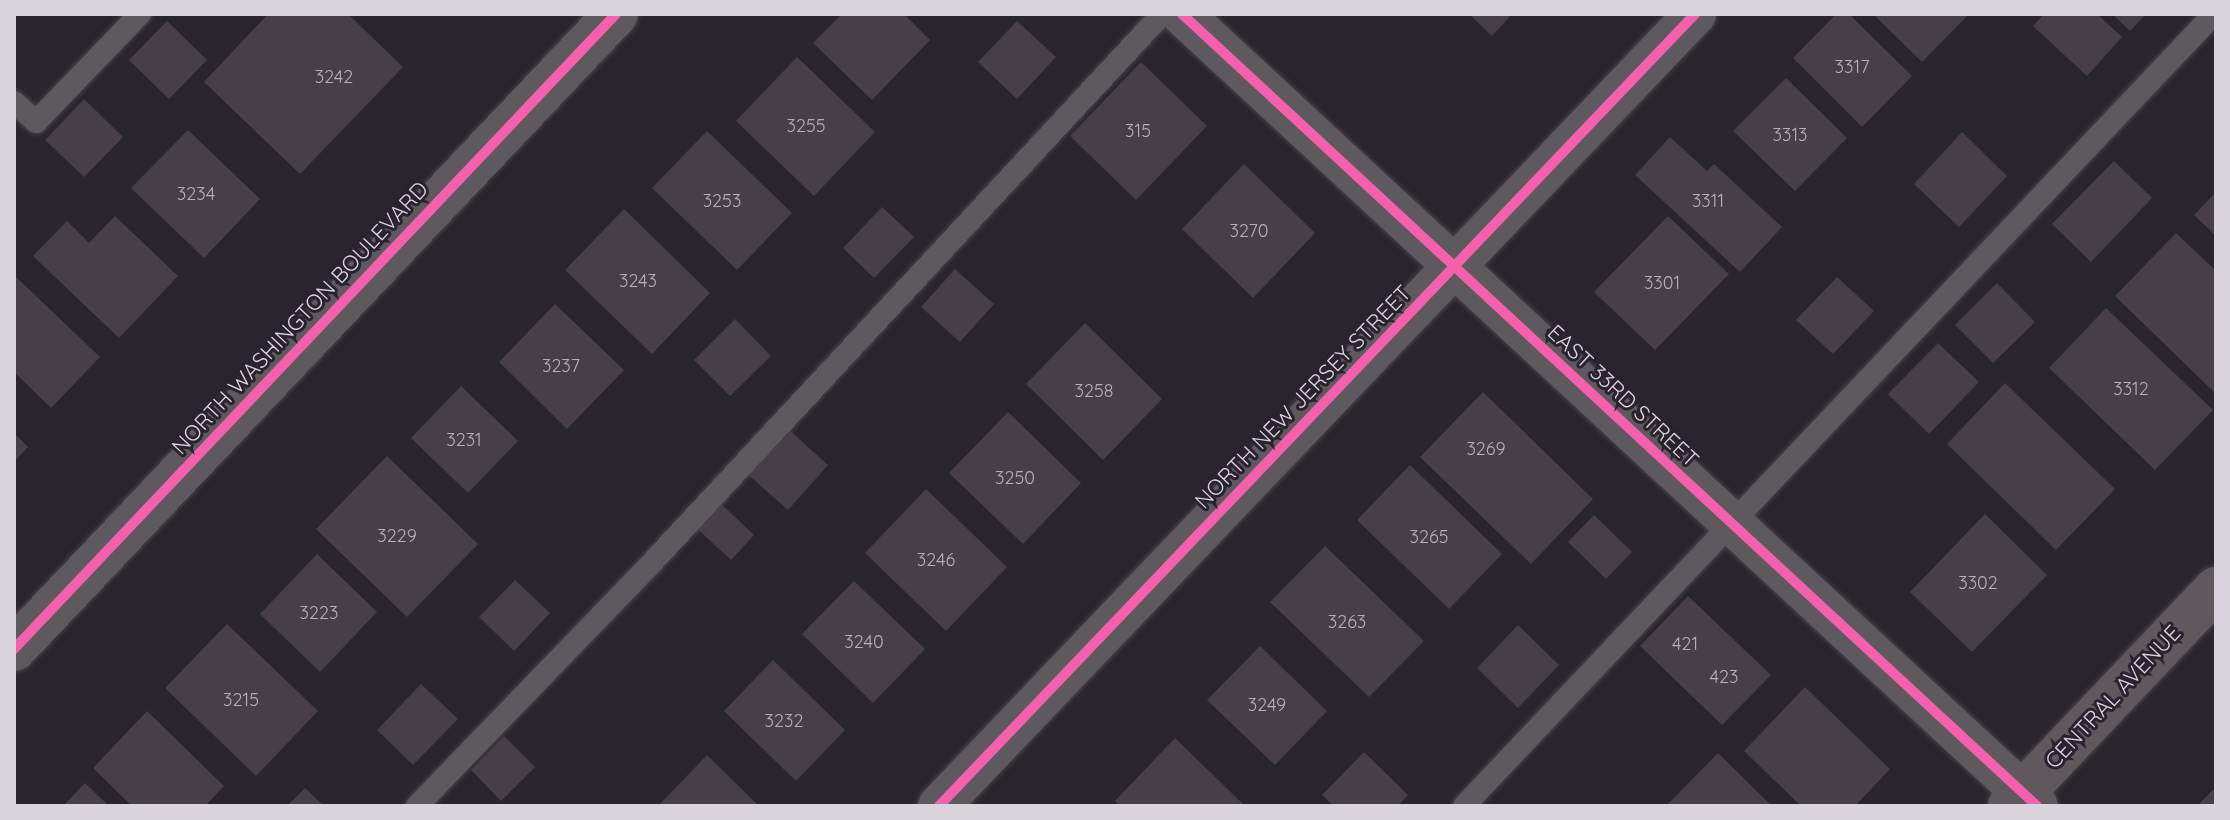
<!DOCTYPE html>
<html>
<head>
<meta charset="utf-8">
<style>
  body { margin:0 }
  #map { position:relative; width:2230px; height:820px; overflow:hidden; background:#29252c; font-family:Quicksand,sans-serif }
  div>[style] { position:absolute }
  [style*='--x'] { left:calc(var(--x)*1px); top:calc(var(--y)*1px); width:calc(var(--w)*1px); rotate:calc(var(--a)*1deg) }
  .building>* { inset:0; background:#473f47 }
  .roads { filter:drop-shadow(0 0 2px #464248) drop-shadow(0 0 2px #464248) }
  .service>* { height:22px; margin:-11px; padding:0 11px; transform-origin:11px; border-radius:11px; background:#5d595f }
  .minor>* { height:42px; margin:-21px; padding:0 21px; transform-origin:21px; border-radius:21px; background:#5d595f }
  .tertiary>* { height:44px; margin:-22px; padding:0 22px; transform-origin:22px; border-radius:22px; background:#5d595f }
  .secondary>* { height:44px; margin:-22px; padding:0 22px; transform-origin:22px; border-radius:22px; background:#5f595d }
  .cycleway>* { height:10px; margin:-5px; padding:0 5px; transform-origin:5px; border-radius:5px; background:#f560ab }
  span { translate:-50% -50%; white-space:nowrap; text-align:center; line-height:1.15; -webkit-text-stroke:6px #2a222f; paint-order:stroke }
  .number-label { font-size:18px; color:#b5afb8 }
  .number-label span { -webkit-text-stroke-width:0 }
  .street-label { font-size:22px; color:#dad4dd }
  .frame { position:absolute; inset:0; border:16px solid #dad4dd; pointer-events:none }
</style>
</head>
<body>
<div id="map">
  <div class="building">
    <div style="clip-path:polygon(268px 14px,348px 14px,403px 67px,300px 174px,204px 82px)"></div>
    <div style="clip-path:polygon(842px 14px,904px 14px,930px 40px,872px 100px,813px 43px)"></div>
    <div style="clip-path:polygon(1469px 14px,1512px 14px,1492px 36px)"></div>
    <div style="clip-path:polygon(1836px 14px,1849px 14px,1912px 76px,1862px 127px,1793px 58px)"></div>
    <div style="clip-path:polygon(1873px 14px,1969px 14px,1922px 62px)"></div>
    <div style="clip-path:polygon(2044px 14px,2097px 14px,2122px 37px,2087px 76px,2033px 26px)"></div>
    <div style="clip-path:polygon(2112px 14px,2146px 14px,2130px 31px)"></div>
    <div style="clip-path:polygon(167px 21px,207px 60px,169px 99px,129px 60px)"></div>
    <div style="clip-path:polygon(1017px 21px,1056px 57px,1017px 99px,978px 62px)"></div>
    <div style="clip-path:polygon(797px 57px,875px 132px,814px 196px,736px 121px)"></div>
    <div style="clip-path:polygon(1141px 62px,1207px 126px,1136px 200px,1070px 136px)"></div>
    <div style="clip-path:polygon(1786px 78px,1847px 138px,1795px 191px,1733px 131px)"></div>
    <div style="clip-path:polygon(84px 99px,123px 137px,84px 177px,45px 140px)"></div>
    <div style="clip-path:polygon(188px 130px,260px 199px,204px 258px,131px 188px)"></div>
    <div style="clip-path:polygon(707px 131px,792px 213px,737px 270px,652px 188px)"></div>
    <div style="clip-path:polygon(1962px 132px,2007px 176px,1959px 227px,1914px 184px)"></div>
    <div style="clip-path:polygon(1670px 137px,1707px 171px,1714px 164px,1782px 227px,1740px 272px,1635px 175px)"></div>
    <div style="clip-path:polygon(2114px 161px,2152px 198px,2091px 262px,2052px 224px)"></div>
    <div style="clip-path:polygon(1244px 164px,1315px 233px,1253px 298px,1182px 229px)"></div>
    <div style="clip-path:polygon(2216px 192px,2216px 236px,2194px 215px)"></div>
    <div style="clip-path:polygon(882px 207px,914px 237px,874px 278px,843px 248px)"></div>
    <div style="clip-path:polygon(624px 209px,710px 293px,652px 354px,565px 270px)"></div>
    <div style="clip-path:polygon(115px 216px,178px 276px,119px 338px,33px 256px,67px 221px,89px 243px)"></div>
    <div style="clip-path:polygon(1668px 216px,1729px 274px,1655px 350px,1594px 292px)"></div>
    <div style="clip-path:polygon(2176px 233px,2216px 271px,2216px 394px,2115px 296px)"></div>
    <div style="clip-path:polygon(955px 269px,994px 304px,960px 342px,921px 307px)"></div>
    <div style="clip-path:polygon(15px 276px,100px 357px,51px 408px,14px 372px)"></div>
    <div style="clip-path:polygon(1837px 277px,1874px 311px,1833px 354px,1796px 320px)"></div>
    <div style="clip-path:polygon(1997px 283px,2035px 322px,1993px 363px,1955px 325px)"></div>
    <div style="clip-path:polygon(555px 304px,624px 370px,567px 429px,499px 362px)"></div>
    <div style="clip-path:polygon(2106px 308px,2213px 410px,2155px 470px,2049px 368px)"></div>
    <div style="clip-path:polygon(735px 319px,771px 356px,730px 396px,694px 360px)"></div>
    <div style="clip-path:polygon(1085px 323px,1162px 399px,1103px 460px,1026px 384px)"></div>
    <div style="clip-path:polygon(1938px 343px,1979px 382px,1929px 434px,1888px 394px)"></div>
    <div style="clip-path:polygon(2005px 383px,2115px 489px,2056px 550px,1947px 444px)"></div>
    <div style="clip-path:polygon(461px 386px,518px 441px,468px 493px,411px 438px)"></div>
    <div style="clip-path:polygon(1483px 392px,1593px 499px,1531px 564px,1420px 457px)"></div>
    <div style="clip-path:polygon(1008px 412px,1081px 483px,1023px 544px,949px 473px)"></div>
    <div style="clip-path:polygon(787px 428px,828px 465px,788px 510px,746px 473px)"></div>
    <div style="clip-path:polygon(14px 433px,28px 447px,14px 462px)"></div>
    <div style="clip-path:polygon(387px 456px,478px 544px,407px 617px,316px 529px)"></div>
    <div style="clip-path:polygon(1410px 465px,1502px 554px,1449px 609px,1357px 520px)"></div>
    <div style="clip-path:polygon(926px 489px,1007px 567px,946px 631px,865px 553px)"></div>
    <div style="clip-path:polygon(718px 501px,754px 535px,731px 560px,694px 526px)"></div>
    <div style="clip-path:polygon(1985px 514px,2047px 575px,1972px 652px,1910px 592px)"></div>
    <div style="clip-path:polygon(1594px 515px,1632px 552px,1606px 579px,1568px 542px)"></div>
    <div style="clip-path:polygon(1325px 546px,1424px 641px,1369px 697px,1270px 602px)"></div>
    <div style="clip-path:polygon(317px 554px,377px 612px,320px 672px,260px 614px)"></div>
    <div style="clip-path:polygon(515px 580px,550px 613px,514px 651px,479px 617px)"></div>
    <div style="clip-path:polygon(854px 581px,925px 649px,873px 703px,802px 634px)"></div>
    <div style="clip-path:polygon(1688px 596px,1771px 675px,1722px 725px,1640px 646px)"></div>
    <div style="clip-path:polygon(227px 624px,318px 711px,256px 776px,165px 688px)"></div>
    <div style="clip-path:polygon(1518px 625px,1559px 665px,1518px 708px,1477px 668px)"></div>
    <div style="clip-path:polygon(1260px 646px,1327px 711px,1275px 765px,1207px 700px)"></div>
    <div style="clip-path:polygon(773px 660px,845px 730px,796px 781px,724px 711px)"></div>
    <div style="clip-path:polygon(421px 684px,458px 719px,413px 765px,377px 730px)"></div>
    <div style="clip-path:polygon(1805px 687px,1890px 769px,1855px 806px,1801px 806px,1744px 751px)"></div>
    <div style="clip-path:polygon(147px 711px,224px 786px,205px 806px,132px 806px,93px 768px)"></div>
    <div style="clip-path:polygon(504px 736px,535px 767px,501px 801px,471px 770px)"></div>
    <div style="clip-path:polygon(1175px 738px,1245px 806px,1120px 806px,1115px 801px)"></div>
    <div style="clip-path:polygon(1364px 752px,1408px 795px,1398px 806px,1334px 806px,1322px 795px)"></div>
    <div style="clip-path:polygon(1718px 753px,1772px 806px,1666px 806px)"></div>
    <div style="clip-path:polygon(707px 755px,759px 806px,658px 806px)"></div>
    <div style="clip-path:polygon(85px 783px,109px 806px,63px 806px)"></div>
    <div style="clip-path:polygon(2216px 787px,2216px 806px,2197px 806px)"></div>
    <div style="clip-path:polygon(305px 788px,324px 806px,287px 806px)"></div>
  </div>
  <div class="roads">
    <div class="service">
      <div style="--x:14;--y:102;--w:30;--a:42"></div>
      <div style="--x:36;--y:122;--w:150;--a:-46.1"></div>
      <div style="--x:417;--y:806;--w:332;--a:-46"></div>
      <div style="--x:648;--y:567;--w:755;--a:-47.09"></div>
      <div style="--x:1464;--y:806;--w:1091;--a:-46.56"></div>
    </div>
    <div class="minor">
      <div style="--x:1182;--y:14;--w:1165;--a:42.81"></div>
      <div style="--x:939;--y:806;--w:1095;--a:-46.33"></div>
    </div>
    <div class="tertiary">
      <div style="--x:14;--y:649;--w:875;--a:-46.53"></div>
    </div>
    <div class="secondary">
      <div style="--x:2010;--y:806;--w:299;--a:-46.5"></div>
    </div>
  </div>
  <div class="cycleway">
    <div style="--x:1182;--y:14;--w:1165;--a:42.81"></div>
    <div style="--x:14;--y:649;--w:875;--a:-46.53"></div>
    <div style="--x:939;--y:806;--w:1095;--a:-46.33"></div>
  </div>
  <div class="number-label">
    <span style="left:1852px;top:67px">3317</span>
    <span style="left:334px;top:77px">3242</span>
    <span style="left:806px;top:126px">3255</span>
    <span style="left:1138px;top:131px">315</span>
    <span style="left:1790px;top:135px">3313</span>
    <span style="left:196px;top:194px">3234</span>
    <span style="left:722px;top:201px">3253</span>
    <span style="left:1708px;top:201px">3311</span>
    <span style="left:1249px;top:231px">3270</span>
    <span style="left:638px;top:281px">3243</span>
    <span style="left:1662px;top:283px">3301</span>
    <span style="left:561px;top:366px">3237</span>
    <span style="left:2131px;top:389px">3312</span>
    <span style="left:1094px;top:391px">3258</span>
    <span style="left:464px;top:440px">3231</span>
    <span style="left:1486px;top:449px">3269</span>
    <span style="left:1015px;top:478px">3250</span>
    <span style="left:397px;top:536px">3229</span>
    <span style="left:1429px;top:537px">3265</span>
    <span style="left:936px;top:560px">3246</span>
    <span style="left:1978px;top:583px">3302</span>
    <span style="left:319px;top:613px">3223</span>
    <span style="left:1347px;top:622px">3263</span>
    <span style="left:864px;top:642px">3240</span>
    <span style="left:1685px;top:644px">421</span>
    <span style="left:1724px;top:677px">423</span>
    <span style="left:241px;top:700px">3215</span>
    <span style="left:1267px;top:705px">3249</span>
    <span style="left:784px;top:721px">3232</span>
  </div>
  <div class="street-label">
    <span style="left:300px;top:318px;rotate:-47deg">NORTH WASHINGTON BOULEVARD</span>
    <span style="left:1623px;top:396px;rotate:43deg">EAST 33RD STREET</span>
    <span style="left:1303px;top:397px;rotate:-46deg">NORTH NEW JERSEY STREET</span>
    <span style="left:2113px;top:697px;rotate:-47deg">CENTRAL AVENUE</span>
  </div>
  <div class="frame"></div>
</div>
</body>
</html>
